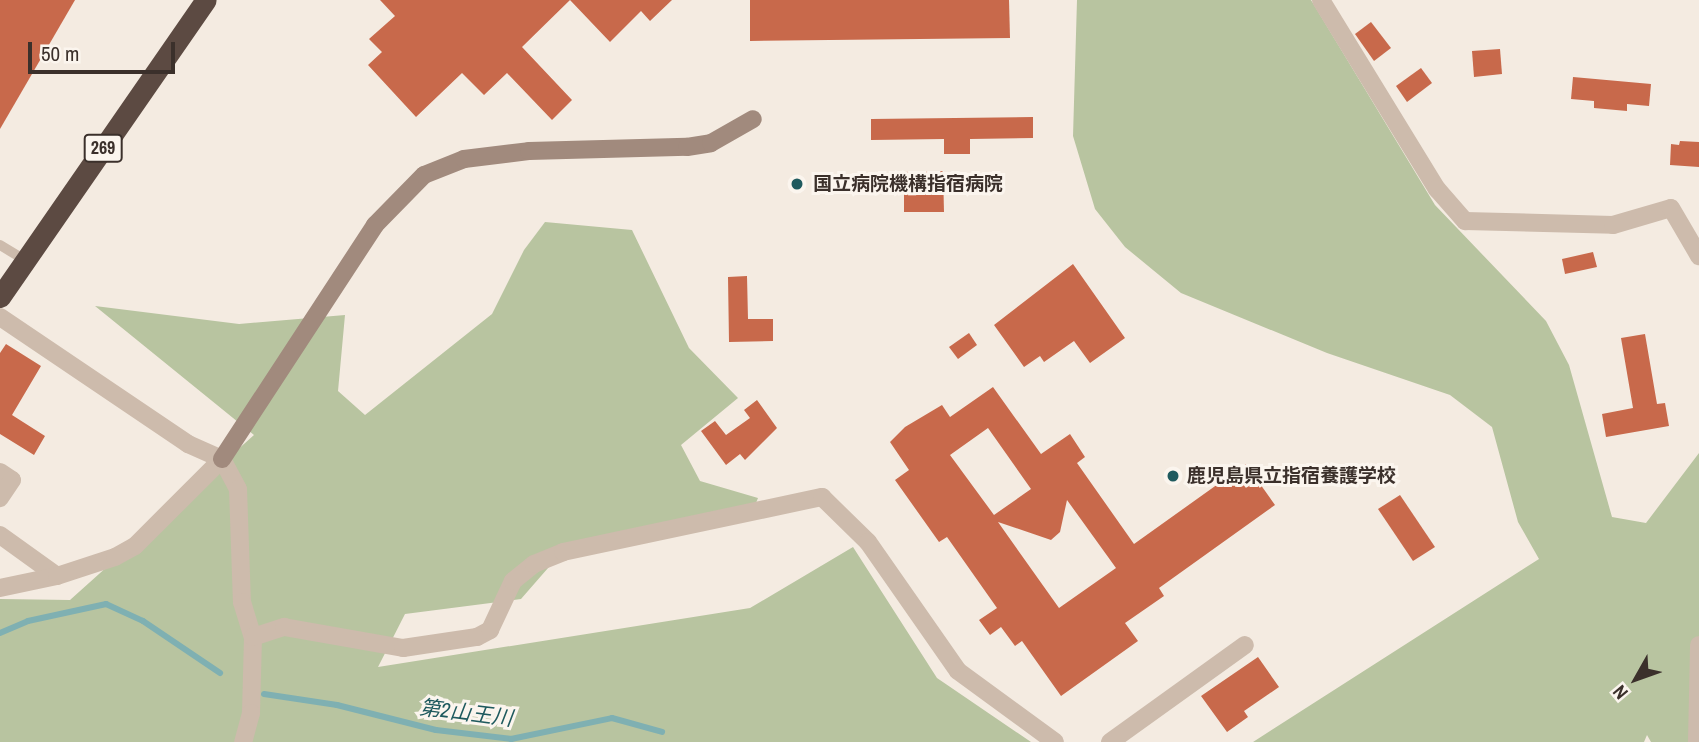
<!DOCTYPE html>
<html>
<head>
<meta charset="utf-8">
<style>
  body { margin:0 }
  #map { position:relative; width:1699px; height:742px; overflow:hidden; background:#f4ebe1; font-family:"Archivo Narrow","Noto Sans JP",sans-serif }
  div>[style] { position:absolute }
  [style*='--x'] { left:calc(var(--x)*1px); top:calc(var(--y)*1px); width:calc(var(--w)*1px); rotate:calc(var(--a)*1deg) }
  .green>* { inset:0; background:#b8c4a0 }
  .stream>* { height:6px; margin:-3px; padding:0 3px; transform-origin:3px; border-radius:3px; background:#7fb0b2 }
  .building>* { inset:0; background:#c8694b }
  .lane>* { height:10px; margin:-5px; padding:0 5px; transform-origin:5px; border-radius:5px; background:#cdbbac }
  .street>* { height:18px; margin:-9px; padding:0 9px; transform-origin:9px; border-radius:9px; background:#cdbbac }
  .secondary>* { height:18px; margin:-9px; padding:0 9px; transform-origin:9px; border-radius:9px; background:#a18a7d }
  .highway>* { height:21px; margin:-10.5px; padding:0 10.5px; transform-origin:10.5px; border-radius:10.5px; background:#5c4a42 }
  .dots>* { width:19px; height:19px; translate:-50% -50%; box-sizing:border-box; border:4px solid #fbf5ee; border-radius:50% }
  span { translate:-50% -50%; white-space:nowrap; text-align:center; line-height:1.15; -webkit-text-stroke:6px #fbf5ee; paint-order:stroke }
  .shield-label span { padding:2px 5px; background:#fbf5ee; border:2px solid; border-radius:5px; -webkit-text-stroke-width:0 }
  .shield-label { font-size:18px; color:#3b302b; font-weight:700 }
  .poi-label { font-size:19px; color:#3b302b; font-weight:700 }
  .left { translate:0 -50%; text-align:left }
  .water-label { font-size:21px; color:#1f5a5e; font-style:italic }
  .north { position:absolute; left:1601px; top:644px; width:70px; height:70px; -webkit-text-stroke:5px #fbf5ee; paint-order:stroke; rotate:230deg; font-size:19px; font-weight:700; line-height:28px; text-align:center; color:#3b302b }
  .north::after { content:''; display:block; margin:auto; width:24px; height:32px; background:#3b302b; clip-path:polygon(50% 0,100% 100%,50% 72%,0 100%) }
  .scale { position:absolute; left:28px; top:42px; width:147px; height:32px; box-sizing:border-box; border:4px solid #3b302b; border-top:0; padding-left:9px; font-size:21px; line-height:24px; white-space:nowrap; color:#3b302b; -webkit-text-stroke:5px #fbf5ee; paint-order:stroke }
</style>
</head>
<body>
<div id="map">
  <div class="green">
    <div style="clip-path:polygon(1077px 0,1311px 0,1435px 205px,1546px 321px,1569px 365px,1612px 517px,1646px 523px,1699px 453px,1699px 742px,1651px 742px,1647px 735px,1644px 742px,1253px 742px,1539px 559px,1518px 522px,1492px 427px,1450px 395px,1327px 353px,1181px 293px,1125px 247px,1095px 209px,1073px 136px)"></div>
    <div style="clip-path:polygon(545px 222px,632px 230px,689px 348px,738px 398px,681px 445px,700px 481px,758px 498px,752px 513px,555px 560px,521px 599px,405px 614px,378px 667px,750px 608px,853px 547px,937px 678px,1031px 742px,0 742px,0 599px,70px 600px,254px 435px,95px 306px,239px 324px,345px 315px,338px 391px,365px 415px,492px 314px,524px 250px)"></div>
  </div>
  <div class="stream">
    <div style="--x:0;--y:633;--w:30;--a:-23"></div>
    <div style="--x:28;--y:621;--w:80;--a:-12.3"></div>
    <div style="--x:106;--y:604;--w:41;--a:24.7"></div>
    <div style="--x:143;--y:621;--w:93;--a:34"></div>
    <div style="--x:264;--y:694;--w:74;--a:8.6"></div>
    <div style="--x:337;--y:705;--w:102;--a:14.2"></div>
    <div style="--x:436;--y:730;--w:76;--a:6.8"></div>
    <div style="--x:511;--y:739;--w:103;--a:-11.7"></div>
    <div style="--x:612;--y:718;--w:52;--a:15.6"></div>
  </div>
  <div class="building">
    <div style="clip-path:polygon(0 0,75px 0,0 129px)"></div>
    <div style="clip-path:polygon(380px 0,672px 0,650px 21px,641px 11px,610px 42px,570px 0,522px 47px,572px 100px,552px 120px,507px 73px,484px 95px,462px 73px,416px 117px,368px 65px,382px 52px,369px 39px,395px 16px)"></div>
    <div style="clip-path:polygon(750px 0,1009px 0,1010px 38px,750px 41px)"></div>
    <div style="clip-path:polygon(1371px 22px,1391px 48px,1374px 61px,1355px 34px)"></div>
    <div style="clip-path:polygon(1500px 49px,1502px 74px,1474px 77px,1472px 51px)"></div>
    <div style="clip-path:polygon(1421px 68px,1432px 83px,1407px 102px,1396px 86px)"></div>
    <div style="clip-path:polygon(1573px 77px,1651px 84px,1649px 106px,1627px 104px,1627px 111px,1594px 108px,1594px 101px,1571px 99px)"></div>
    <div style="clip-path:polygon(1033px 117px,1033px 138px,970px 139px,970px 154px,944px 154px,944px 139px,871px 140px,871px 119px)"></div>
    <div style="clip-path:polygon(1680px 141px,1699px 142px,1699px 167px,1670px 165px,1671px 144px,1679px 145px)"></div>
    <div style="clip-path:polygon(943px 171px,944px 212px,904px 212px,904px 172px)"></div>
    <div style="clip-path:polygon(1593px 252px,1597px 267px,1565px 274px,1562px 259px)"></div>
    <div style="clip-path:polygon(1073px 264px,1125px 338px,1090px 363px,1074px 341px,1044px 362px,1040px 356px,1024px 367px,994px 325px)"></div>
    <div style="clip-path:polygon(747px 276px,748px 319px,773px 319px,773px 341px,729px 342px,728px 277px)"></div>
    <div style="clip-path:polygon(969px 333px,977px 345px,958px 359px,949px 347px)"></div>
    <div style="clip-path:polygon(1645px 334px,1657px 404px,1665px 403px,1669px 426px,1606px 437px,1602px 414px,1633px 408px,1621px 338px)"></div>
    <div style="clip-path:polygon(6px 344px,41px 366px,12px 415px,45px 436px,34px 455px,0 434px,0 353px)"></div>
    <div style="clip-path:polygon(evenodd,993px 387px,1041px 454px,1070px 434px,1085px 457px,1077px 463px,1134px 544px,1246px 464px,1275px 505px,1159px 588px,1164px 596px,1125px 623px,1138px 641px,1061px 696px,1022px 641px,1015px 646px,1001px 627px,990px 635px,979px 620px,997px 608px,947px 537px,939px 542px,895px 480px,909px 470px,890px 442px,905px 427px,942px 405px,950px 417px,993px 387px,988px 428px,1031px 489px,994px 515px,950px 455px,988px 428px,993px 387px,1067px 500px,1116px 568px,1059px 608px,998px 522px,1051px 540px,1060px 532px,1067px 500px)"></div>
    <div style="clip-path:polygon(757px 400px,777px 428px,745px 460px,740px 454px,726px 465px,701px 431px,715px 421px,726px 435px,750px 418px,744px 410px)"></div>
    <div style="clip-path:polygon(1400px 495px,1435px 547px,1413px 561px,1378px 509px)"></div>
    <div style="clip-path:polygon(1258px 657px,1279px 687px,1244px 711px,1248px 717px,1227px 732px,1201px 696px)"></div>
  </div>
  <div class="lane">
    <div style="--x:0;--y:245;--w:29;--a:31"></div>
  </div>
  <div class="street">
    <div style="--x:1321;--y:0;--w:222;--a:58.5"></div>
    <div style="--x:1437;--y:189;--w:43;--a:48.8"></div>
    <div style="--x:1465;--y:221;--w:148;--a:1.5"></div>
    <div style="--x:1613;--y:225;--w:60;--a:-16.3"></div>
    <div style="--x:1671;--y:208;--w:56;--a:59.7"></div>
    <div style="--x:0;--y:317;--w:227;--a:34"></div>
    <div style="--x:188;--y:444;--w:37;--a:24"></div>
    <div style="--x:222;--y:459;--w:34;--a:62"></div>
    <div style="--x:238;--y:489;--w:113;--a:88"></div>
    <div style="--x:242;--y:602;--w:37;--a:73"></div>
    <div style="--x:253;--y:637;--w:76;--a:91.5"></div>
    <div style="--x:251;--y:713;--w:30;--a:105"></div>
    <div style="--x:0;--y:472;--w:14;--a:34"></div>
    <div style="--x:12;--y:480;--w:22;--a:124"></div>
    <div style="--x:0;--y:535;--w:70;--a:35.7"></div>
    <div style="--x:0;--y:588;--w:58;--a:-11.9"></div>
    <div style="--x:57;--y:576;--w:61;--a:-18.1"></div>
    <div style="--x:115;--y:557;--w:23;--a:-29"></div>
    <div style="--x:135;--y:546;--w:123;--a:-45"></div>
    <div style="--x:253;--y:637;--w:33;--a:-18"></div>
    <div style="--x:284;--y:627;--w:121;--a:10"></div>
    <div style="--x:403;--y:648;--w:75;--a:-8.5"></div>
    <div style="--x:477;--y:637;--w:15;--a:-28"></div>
    <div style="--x:490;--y:630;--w:54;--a:-64.9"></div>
    <div style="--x:513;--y:581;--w:27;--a:-39"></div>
    <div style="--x:534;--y:564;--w:31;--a:-22"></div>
    <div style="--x:563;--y:552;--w:265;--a:-12"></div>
    <div style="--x:822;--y:497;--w:64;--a:44.4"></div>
    <div style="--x:868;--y:542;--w:157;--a:55.1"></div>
    <div style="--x:958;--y:671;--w:120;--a:36.2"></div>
    <div style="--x:1110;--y:742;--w:166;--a:-35.7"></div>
    <div style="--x:1697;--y:742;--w:97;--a:-88.8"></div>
  </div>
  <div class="secondary">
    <div style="--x:222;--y:459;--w:280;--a:-56.8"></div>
    <div style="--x:375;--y:225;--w:70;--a:-45.6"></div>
    <div style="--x:424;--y:175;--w:43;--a:-21.8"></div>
    <div style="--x:464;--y:159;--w:65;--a:-7"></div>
    <div style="--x:529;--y:151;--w:158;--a:-1.5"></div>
    <div style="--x:687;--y:147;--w:24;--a:-9"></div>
    <div style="--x:711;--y:143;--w:48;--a:-29.7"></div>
  </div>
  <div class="highway">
    <div style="--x:0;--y:297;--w:361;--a:-55.3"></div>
  </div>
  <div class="dots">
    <div style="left:797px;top:184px;background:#1f5a5e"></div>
    <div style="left:1173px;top:476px;background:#1f5a5e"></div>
  </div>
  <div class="shield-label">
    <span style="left:103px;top:148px">269</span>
  </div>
  <div class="poi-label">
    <span class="left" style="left:813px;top:184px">国立病院機構指宿病院</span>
    <span class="left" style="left:1187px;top:476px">鹿児島県立指宿養護学校</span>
  </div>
  <div class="water-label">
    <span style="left:466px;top:713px;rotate:7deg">第2山王川</span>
  </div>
  <div class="north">N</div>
  <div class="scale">50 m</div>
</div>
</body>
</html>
